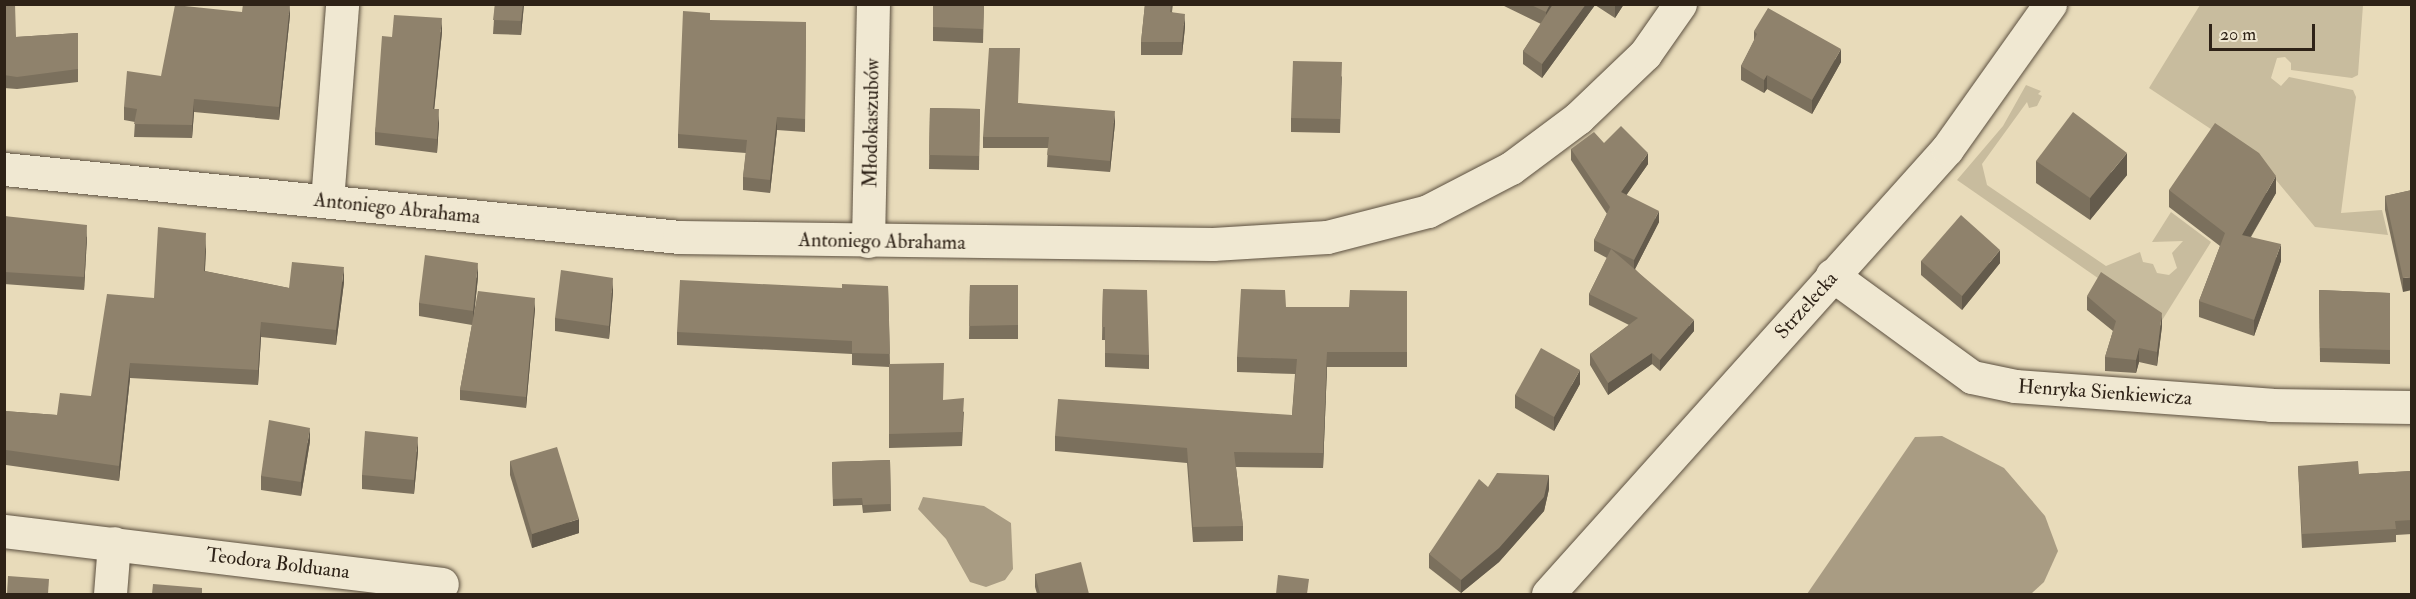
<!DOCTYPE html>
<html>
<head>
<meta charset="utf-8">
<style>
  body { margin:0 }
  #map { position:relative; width:2416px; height:599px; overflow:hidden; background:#e8dbba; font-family:"IM FELL Double Pica",serif }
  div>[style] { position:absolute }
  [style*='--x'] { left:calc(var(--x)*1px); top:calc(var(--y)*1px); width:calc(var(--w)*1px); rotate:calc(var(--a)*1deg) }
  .green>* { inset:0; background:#c8bc9e }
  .water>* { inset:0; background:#a99c83 }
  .roads { filter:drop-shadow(0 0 2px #5c5040) drop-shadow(0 0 2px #5c5040) }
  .minor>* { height:33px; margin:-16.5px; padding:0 16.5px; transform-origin:16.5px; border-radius:16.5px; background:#f0e8d2 }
  .wall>* { inset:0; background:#7b705d }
  .shaded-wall>* { inset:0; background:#645b4c }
  .building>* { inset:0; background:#8f826c }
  span { translate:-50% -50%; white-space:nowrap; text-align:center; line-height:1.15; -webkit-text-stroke:6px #f0e8d2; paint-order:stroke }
  .street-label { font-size:20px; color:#2e2217 }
  .frame { position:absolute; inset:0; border:6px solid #2e2217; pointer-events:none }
  .scale { position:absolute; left:2209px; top:24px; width:106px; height:27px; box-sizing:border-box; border:3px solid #2e2217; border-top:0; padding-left:8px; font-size:18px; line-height:21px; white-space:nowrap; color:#2e2217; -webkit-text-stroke:4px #f0e8d2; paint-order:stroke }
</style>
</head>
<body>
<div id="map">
  <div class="green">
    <div style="clip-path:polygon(2200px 5px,2363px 5px,2358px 75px,2352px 78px,2291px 70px,2291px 63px,2285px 57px,2277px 58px,2271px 78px,2281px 86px,2289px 77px,2353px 90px,2356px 97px,2341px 213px,2382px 210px,2388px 235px,2315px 227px,2262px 163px,2149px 88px)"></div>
    <div style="clip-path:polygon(2026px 85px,2041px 91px,2038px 94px,2042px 96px,2037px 106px,2029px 108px,2027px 102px,1982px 164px,1987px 185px,2106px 266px,2140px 252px,2143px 262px,2153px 264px,2157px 273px,2169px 275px,2177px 268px,2172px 253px,2183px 241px,2152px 242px,2171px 212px,2211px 242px,2161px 322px,1957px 180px,2003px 126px)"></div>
  </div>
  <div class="water">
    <div style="clip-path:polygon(1942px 436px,2004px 468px,2045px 516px,2058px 551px,2044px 582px,2031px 594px,1807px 594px,1915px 437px)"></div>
    <div style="clip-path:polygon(923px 497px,984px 506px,1011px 523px,1013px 569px,1005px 580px,986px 587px,970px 582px,946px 539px,918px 509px)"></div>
  </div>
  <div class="roads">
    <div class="minor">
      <div style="--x:4;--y:169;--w:678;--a:5.75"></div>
      <div style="--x:679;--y:237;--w:534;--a:0.75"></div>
      <div style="--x:1213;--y:244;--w:114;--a:-3.5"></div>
      <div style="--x:1327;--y:237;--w:104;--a:-14.4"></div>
      <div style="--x:1428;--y:211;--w:93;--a:-27.4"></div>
      <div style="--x:1511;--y:168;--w:84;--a:-36.7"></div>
      <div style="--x:1578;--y:118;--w:93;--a:-43.7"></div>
      <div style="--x:1645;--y:54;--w:61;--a:-55"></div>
      <div style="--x:327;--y:201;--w:198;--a:-85.6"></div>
      <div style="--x:868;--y:241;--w:237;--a:-88.8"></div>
      <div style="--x:1832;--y:275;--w:173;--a:36.1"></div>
      <div style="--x:1972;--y:377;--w:44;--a:11.8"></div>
      <div style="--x:2015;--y:386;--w:257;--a:4.2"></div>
      <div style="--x:2271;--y:405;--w:141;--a:0.8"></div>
      <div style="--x:4;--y:531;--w:441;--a:6.9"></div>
      <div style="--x:110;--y:594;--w:51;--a:-85.5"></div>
      <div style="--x:1548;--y:594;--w:598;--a:-48.12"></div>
      <div style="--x:1947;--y:149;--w:178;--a:-54.6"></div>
    </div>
  </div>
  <div class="wall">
    <div style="clip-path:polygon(4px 4px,16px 37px,78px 33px,78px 82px,17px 89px,4px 88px)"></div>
    <div style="clip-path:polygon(495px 4px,524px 4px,521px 35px,493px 34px)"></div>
    <div style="clip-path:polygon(933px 4px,984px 4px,983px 43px,933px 41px)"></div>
    <div style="clip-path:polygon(1145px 4px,1173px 4px,1172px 12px,1185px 27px,1182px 55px,1141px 55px,1141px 42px)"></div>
    <div style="clip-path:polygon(1500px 4px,1624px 4px,1615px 18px,1595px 5px,1542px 78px,1523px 64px,1523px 51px,1541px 24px)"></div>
    <div style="clip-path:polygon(242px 12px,290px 15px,279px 120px,194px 112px,192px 138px,134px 137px,135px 122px,124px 120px,124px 107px)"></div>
    <div style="clip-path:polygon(806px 22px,805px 132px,777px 130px,770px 193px,743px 190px,743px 177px,746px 153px,678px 148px,678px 134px)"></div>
    <div style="clip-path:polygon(1754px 31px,1841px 62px,1812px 114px,1767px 89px,1764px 93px,1741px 80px,1741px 66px,1754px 41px)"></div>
    <div style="clip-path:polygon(442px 32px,434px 109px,439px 123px,437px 153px,375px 145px,375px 132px,392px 37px)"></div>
    <div style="clip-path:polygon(1342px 76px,1340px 133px,1291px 132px,1291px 118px)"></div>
    <div style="clip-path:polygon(1018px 103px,1115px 123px,1110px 172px,1047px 167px,1048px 148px,983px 148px,983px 137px)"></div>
    <div style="clip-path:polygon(930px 108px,980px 109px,979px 170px,929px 169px)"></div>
    <div style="clip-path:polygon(1604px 143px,1648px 164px,1626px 195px,1659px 222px,1635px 269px,1694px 331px,1660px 371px,1652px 364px,1608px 395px,1590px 365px,1590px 354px,1629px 325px,1589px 305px,1589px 294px,1607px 258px,1594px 251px,1594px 240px,1607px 214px,1571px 160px,1571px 149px)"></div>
    <div style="clip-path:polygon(2036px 161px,2127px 175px,2090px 220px,2036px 183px)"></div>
    <div style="clip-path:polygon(2169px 190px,2276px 193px,2251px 237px,2281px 261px,2254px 336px,2199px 317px,2199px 301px,2220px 246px,2169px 207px)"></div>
    <div style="clip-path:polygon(2412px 190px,2403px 292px,2385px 210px,2385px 196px)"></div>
    <div style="clip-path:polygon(4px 216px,87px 237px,84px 290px,4px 284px)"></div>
    <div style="clip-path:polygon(206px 248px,205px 271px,289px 288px,344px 282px,336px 345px,261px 337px,258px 385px,130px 378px,119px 481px,6px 465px,4px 411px,57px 415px,91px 396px,154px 298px)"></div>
    <div style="clip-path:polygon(1921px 261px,2000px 263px,1962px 310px,1921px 275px)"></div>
    <div style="clip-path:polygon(478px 277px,474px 313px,535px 309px,526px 408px,460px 400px,460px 390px,472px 325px,419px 316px,419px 303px)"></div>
    <div style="clip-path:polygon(970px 285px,1018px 285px,1018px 339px,969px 339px)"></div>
    <div style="clip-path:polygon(888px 286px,890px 364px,943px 400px,964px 412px,962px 446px,889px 448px,889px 367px,852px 365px,852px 354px,677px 345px,677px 332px,842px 288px)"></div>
    <div style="clip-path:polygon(1103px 289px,1149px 355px,1149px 369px,1105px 367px,1105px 340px,1102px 340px)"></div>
    <div style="clip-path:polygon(2319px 290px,2390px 293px,2390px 364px,2320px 362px)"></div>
    <div style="clip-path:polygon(1407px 291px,1407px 367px,1327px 367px,1323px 468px,1236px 467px,1243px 526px,1243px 541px,1193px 542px,1187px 463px,1055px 451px,1055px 436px,1292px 415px,1295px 374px,1237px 372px,1237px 357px,1349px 307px)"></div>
    <div style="clip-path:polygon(613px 292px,609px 339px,555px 331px,555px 318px)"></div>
    <div style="clip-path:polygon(2087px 296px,2162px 326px,2157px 366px,2139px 362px,2136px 373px,2105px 371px,2105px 357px,2113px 331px,2087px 310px)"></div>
    <div style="clip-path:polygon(1580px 384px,1554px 431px,1515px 408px,1515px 395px)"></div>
    <div style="clip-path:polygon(310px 441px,301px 496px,261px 490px,261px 476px)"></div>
    <div style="clip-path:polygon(418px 451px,414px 494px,362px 489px,362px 475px)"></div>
    <div style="clip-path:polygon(890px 460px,891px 511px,863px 513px,862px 505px,833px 506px,832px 462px)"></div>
    <div style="clip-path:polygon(510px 461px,579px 533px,532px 548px,510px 475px)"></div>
    <div style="clip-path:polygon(2298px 466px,2359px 474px,2412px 471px,2412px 534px,2396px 535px,2396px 542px,2302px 548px)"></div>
    <div style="clip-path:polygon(1488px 487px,1549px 489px,1544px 511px,1499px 562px,1461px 593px,1429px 568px,1429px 554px)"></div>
    <div style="clip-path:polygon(1035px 574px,1089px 594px,1037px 594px,1035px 587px)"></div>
  </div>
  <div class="shaded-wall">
    <div style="clip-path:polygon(290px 4px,290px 15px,279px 120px,279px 107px)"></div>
    <div style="clip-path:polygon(523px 4px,524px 4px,521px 35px,521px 21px)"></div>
    <div style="clip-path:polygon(1550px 4px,1557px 4px,1546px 26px,1546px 12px)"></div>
    <div style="clip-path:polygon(1586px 4px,1595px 5px,1542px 78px,1542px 64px)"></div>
    <div style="clip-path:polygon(1624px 4px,1615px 18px,1615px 5px)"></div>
    <div style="clip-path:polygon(1185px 14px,1185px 27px,1182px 55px,1182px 42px)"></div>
    <div style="clip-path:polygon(442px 18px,442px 32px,433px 122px,433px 109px)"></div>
    <div style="clip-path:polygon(1841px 49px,1841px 62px,1812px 114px,1812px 100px)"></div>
    <div style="clip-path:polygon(1767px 75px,1767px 89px,1764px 93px,1764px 80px)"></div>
    <div style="clip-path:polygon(194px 99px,194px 112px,192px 138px,192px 125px)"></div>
    <div style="clip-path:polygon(439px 109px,439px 123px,437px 153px,437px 139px)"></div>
    <div style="clip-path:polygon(1115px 111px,1115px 123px,1110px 172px,1110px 161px)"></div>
    <div style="clip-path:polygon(777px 117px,777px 130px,770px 193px,770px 180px)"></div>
    <div style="clip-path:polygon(1648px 153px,1648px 164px,1621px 203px,1621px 192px)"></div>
    <div style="clip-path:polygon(2127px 153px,2127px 175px,2090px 220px,2090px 198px)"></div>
    <div style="clip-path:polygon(2276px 176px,2276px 193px,2242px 251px,2242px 235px)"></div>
    <div style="clip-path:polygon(1659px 211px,1659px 222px,1634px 271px,1634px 260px)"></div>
    <div style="clip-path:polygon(87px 225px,87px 237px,84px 290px,84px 277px)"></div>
    <div style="clip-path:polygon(206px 233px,206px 248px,204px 286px,204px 271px)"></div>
    <div style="clip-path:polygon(2281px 244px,2281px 261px,2254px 336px,2254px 320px)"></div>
    <div style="clip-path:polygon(2000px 250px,2000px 263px,1962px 310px,1962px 296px)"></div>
    <div style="clip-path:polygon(478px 263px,478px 277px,473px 325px,473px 311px)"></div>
    <div style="clip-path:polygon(344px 267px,344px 282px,336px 345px,336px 330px)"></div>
    <div style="clip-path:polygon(2412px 277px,2412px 290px,2403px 292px,2403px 278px)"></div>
    <div style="clip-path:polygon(613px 278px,613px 292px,609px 339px,609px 326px)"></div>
    <div style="clip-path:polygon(535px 298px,535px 309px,526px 408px,526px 397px)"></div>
    <div style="clip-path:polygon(2162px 313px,2162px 326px,2157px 366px,2157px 352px)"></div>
    <div style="clip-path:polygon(1694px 320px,1694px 331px,1660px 371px,1660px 360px)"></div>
    <div style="clip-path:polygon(261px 322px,261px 337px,258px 385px,258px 370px)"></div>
    <div style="clip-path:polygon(2139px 348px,2139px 362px,2136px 373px,2136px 360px)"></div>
    <div style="clip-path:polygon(1327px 352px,1327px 367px,1323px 468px,1323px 453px)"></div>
    <div style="clip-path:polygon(1652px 353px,1652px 364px,1608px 395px,1608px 383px)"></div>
    <div style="clip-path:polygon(130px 363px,130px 378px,119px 481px,119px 466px)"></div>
    <div style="clip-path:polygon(1580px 370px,1580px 384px,1554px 431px,1554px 417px)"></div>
    <div style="clip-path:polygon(310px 428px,310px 441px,301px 496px,301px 482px)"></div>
    <div style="clip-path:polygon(418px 437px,418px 451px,414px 494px,414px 480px)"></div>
    <div style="clip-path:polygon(6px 450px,6px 465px,4px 473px,4px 458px)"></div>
    <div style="clip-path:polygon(1549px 475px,1549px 489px,1544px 511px,1499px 562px,1461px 593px,1461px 580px)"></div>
    <div style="clip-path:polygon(579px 519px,579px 533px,532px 548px,532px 534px)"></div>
  </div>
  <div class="building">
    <div style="clip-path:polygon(4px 4px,15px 4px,16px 37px,78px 33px,78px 69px,17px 77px,4px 75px)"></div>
    <div style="clip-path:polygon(243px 4px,290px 4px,279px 107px,194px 99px,192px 125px,134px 124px,137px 109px,124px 107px,127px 71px,161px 76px,175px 5px,242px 12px)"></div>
    <div style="clip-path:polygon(495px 4px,523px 4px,521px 21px,493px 20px)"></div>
    <div style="clip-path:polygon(933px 4px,984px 4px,983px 29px,933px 27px)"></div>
    <div style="clip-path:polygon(1145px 4px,1171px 4px,1170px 12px,1185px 14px,1182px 42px,1141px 42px)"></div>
    <div style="clip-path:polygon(1529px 4px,1550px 4px,1546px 12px)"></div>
    <div style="clip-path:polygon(1553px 4px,1586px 4px,1542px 64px,1523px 51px)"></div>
    <div style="clip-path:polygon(1768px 8px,1841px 49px,1812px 100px,1767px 75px,1764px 80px,1741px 66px,1757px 34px,1754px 31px)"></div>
    <div style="clip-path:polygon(683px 11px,710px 13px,710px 20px,806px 22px,805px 119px,777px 117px,770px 180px,743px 177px,747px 140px,678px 134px)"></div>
    <div style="clip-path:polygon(394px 15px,442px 18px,433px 109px,439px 109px,437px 139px,375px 132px,382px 36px,392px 37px)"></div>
    <div style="clip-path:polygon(989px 48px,1020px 48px,1018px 103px,1115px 111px,1110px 161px,1047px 155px,1049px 137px,983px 137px)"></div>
    <div style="clip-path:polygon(1293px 61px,1342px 62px,1340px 119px,1291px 118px)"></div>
    <div style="clip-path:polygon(930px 108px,980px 109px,979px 156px,929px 155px)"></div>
    <div style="clip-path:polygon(2073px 112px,2127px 153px,2090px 198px,2036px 161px)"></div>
    <div style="clip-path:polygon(2215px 123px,2259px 153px,2276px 176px,2242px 235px,2281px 244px,2254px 320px,2199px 301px,2225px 233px,2169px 190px)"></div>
    <div style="clip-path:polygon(1621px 126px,1648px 153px,1621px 192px,1659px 211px,1634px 260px,1594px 240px,1610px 207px,1571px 149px,1594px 132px,1604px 143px)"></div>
    <div style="clip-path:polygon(2412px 190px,2412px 277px,2403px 278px,2385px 196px)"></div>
    <div style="clip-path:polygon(1961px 215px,2000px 250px,1962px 296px,1921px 261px)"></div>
    <div style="clip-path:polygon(4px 216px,87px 225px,84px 277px,4px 272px)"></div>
    <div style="clip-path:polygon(158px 227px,206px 233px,204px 271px,289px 288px,292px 262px,344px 267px,336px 330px,261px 322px,258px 370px,130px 363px,119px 466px,6px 450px,4px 458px,4px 411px,57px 415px,60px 393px,91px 396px,107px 294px,154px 298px)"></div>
    <div style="clip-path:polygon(1611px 249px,1694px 320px,1660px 360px,1652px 353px,1608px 383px,1590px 354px,1638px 318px,1589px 294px)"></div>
    <div style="clip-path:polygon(425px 255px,478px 263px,473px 311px,419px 303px)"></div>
    <div style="clip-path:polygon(561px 270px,613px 278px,609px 326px,555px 318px)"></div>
    <div style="clip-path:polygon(2101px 272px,2162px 313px,2157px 352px,2139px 348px,2136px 360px,2105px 357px,2116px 321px,2087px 296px)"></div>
    <div style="clip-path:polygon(680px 280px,842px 288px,842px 284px,888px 286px,890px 354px,852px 353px,852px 341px,677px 332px)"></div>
    <div style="clip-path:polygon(970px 285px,1018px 285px,1018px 325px,969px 326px)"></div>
    <div style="clip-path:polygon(1103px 289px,1147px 290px,1149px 355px,1105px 353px,1105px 327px,1102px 327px)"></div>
    <div style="clip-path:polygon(1241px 289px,1285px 290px,1286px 307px,1349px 307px,1350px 290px,1407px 291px,1407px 352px,1327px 352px,1323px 453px,1234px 452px,1243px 526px,1193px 527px,1187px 448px,1055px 436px,1058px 399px,1292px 415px,1297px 359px,1237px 357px)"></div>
    <div style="clip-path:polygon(2319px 290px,2390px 293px,2390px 350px,2320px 348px)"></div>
    <div style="clip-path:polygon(478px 291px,535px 298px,526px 397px,460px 390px)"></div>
    <div style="clip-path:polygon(1541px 348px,1580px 370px,1554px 417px,1515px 395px)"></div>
    <div style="clip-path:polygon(944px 363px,943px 400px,964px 398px,962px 432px,889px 434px,889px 364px)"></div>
    <div style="clip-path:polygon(269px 420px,310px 428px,301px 482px,261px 476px)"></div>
    <div style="clip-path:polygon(365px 431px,418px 437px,414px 480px,362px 475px)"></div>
    <div style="clip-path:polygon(557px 447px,579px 519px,532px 534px,510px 461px)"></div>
    <div style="clip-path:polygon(890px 460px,891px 504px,863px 505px,862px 498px,833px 499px,832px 462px)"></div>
    <div style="clip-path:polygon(2358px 461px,2359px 474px,2412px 471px,2412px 520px,2395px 521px,2396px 529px,2302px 534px,2298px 466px)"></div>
    <div style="clip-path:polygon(1497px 473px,1549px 475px,1544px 497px,1499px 548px,1461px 580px,1429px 554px,1479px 479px,1488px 487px)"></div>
    <div style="clip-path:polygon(1081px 562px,1089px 594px,1040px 594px,1035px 574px)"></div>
    <div style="clip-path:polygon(1278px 575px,1309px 579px,1307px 594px,1276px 594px)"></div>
    <div style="clip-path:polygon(8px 576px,49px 579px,48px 594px,7px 594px)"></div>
    <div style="clip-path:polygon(153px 584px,202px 588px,202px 594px,152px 594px)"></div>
  </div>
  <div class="street-label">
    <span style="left:871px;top:123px;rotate:-89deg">Młodokaszubów</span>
    <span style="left:397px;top:208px;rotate:6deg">Antoniego Abrahama</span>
    <span style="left:882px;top:241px;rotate:1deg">Antoniego Abrahama</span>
    <span style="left:1806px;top:305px;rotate:-48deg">Strzelecka</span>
    <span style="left:2105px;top:392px;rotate:4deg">Henryka Sienkiewicza</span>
    <span style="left:278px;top:563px;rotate:7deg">Teodora Bolduana</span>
  </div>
  <div class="frame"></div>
  <div class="scale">20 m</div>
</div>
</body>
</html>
